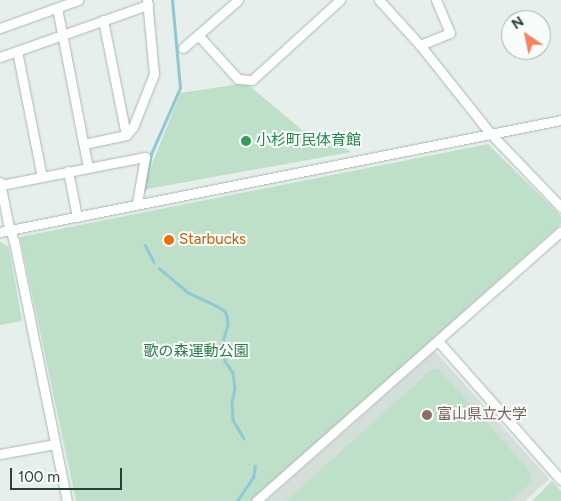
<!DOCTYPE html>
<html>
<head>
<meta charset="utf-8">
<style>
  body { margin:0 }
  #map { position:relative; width:561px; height:501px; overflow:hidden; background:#e6efeb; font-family:Figtree,"Noto Sans JP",sans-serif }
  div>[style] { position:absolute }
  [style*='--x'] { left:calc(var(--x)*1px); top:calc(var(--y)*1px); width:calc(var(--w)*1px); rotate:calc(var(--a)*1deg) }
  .built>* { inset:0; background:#d4dfda }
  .green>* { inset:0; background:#bfe0c8 }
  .stream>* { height:2.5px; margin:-1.25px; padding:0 1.25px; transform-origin:1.25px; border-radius:1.25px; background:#8ec9d4 }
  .roads { filter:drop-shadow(0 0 1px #a8b8b2) drop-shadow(0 0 1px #a8b8b2) }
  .minor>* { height:9px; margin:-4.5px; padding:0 4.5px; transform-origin:4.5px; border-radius:4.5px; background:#fff }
  .dots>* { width:14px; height:14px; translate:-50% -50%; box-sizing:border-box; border:2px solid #f7fbf9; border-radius:50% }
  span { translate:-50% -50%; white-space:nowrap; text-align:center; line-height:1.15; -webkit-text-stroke:4px #f7fbf9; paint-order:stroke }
  .leisure-label { font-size:15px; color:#27864d }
  .left { translate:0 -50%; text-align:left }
  .food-label { font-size:15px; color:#c56008 }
  .park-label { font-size:15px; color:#2d7a4b }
  .education-label { font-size:15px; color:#785e54 }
  .north { position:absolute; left:501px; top:10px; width:50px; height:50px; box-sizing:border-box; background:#f7fbf9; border:1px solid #a3b1ad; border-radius:50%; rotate:326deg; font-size:14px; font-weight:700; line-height:20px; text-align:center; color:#24423a }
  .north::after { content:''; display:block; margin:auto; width:18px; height:22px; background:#f4845f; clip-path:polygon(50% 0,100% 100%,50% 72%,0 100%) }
  .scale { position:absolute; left:10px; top:468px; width:112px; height:22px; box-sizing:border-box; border:2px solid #24423a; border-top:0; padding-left:6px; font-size:15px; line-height:18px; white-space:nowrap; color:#24423a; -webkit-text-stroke:4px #f7fbf9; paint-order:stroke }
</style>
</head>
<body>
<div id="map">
  <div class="built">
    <div style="clip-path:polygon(435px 351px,549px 479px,525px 501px,266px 501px)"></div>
  </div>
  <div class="green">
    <div style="clip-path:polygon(246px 83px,302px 130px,308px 131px,352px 152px,142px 190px,180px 93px)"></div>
    <div style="clip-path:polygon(488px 144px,561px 216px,561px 224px,252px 501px,76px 501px,20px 237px)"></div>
    <div style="clip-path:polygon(0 242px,9px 247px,22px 321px,0 325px)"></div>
    <div style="clip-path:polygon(439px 369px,529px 470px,532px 482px,510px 501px,286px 501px,431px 370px)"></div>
    <div style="clip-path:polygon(552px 481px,561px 491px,561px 501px,532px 501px)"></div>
  </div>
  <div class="stream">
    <div style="--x:144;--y:190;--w:37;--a:-79"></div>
    <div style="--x:151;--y:154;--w:72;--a:-66.3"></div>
    <div style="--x:180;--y:88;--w:88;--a:-95.2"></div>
    <div style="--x:145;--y:245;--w:19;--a:62"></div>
    <div style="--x:159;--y:268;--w:39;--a:40"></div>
    <div style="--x:189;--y:293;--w:29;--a:25"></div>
    <div style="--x:215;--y:305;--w:12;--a:31"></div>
    <div style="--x:225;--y:311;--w:5;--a:68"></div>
    <div style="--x:227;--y:316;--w:9;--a:84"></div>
    <div style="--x:228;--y:325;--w:21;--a:107"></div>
    <div style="--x:222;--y:345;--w:16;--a:79"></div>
    <div style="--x:225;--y:361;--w:14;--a:56"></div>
    <div style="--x:233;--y:373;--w:16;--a:83"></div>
    <div style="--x:235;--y:389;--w:13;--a:103"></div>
    <div style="--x:232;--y:402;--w:18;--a:87"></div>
    <div style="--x:233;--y:420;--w:21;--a:59"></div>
    <div style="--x:237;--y:501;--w:29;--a:-56"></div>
    <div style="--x:253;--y:477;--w:11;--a:-80"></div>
  </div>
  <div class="roads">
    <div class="minor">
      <div style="--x:379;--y:0;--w:61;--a:47.7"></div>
      <div style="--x:420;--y:45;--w:112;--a:51.5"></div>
      <div style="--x:490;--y:133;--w:103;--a:46.2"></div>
      <div style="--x:57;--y:8;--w:163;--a:79"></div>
      <div style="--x:103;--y:20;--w:117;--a:78.7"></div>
      <div style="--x:0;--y:28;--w:83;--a:-19.7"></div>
      <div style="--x:198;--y:35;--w:59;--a:47.7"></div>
      <div style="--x:238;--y:79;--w:14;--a:4"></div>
      <div style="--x:252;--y:80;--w:119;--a:-42.3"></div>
      <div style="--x:420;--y:45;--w:32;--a:-22"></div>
      <div style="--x:450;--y:33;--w:36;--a:-113"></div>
      <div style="--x:183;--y:48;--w:73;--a:-41.1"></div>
      <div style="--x:17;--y:51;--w:128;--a:78.8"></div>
      <div style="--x:0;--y:57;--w:157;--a:-19.4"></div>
      <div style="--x:84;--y:144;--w:43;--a:-12.1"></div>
      <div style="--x:126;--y:135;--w:11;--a:-49"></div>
      <div style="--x:133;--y:127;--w:57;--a:-68.4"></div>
      <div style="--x:154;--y:74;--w:74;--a:-95.4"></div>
      <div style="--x:68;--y:171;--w:47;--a:78.9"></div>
      <div style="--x:0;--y:182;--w:42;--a:79"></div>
      <div style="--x:8;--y:223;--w:19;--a:72"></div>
      <div style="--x:14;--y:241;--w:265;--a:78.5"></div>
      <div style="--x:1;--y:185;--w:147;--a:-11"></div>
      <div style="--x:145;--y:157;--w:47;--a:99.9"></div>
      <div style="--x:0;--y:232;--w:572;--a:-11.29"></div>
      <div style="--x:438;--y:341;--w:186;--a:48.5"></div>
      <div style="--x:0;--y:454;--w:56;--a:-10.3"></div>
      <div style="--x:256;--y:501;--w:407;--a:-41.5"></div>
    </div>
  </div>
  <div class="dots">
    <div style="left:246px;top:141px;background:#2e9e5b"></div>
    <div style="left:169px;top:240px;background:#e8710a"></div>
    <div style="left:427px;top:415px;background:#8d6e63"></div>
  </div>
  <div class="leisure-label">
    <span class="left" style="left:256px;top:141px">小杉町民体育館</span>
  </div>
  <div class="food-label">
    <span class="left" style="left:179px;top:240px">Starbucks</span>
  </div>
  <div class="park-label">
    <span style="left:196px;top:352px">歌の森運動公園</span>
  </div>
  <div class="education-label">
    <span class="left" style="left:437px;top:415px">富山県立大学</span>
  </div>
  <div class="north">N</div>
  <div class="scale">100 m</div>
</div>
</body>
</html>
